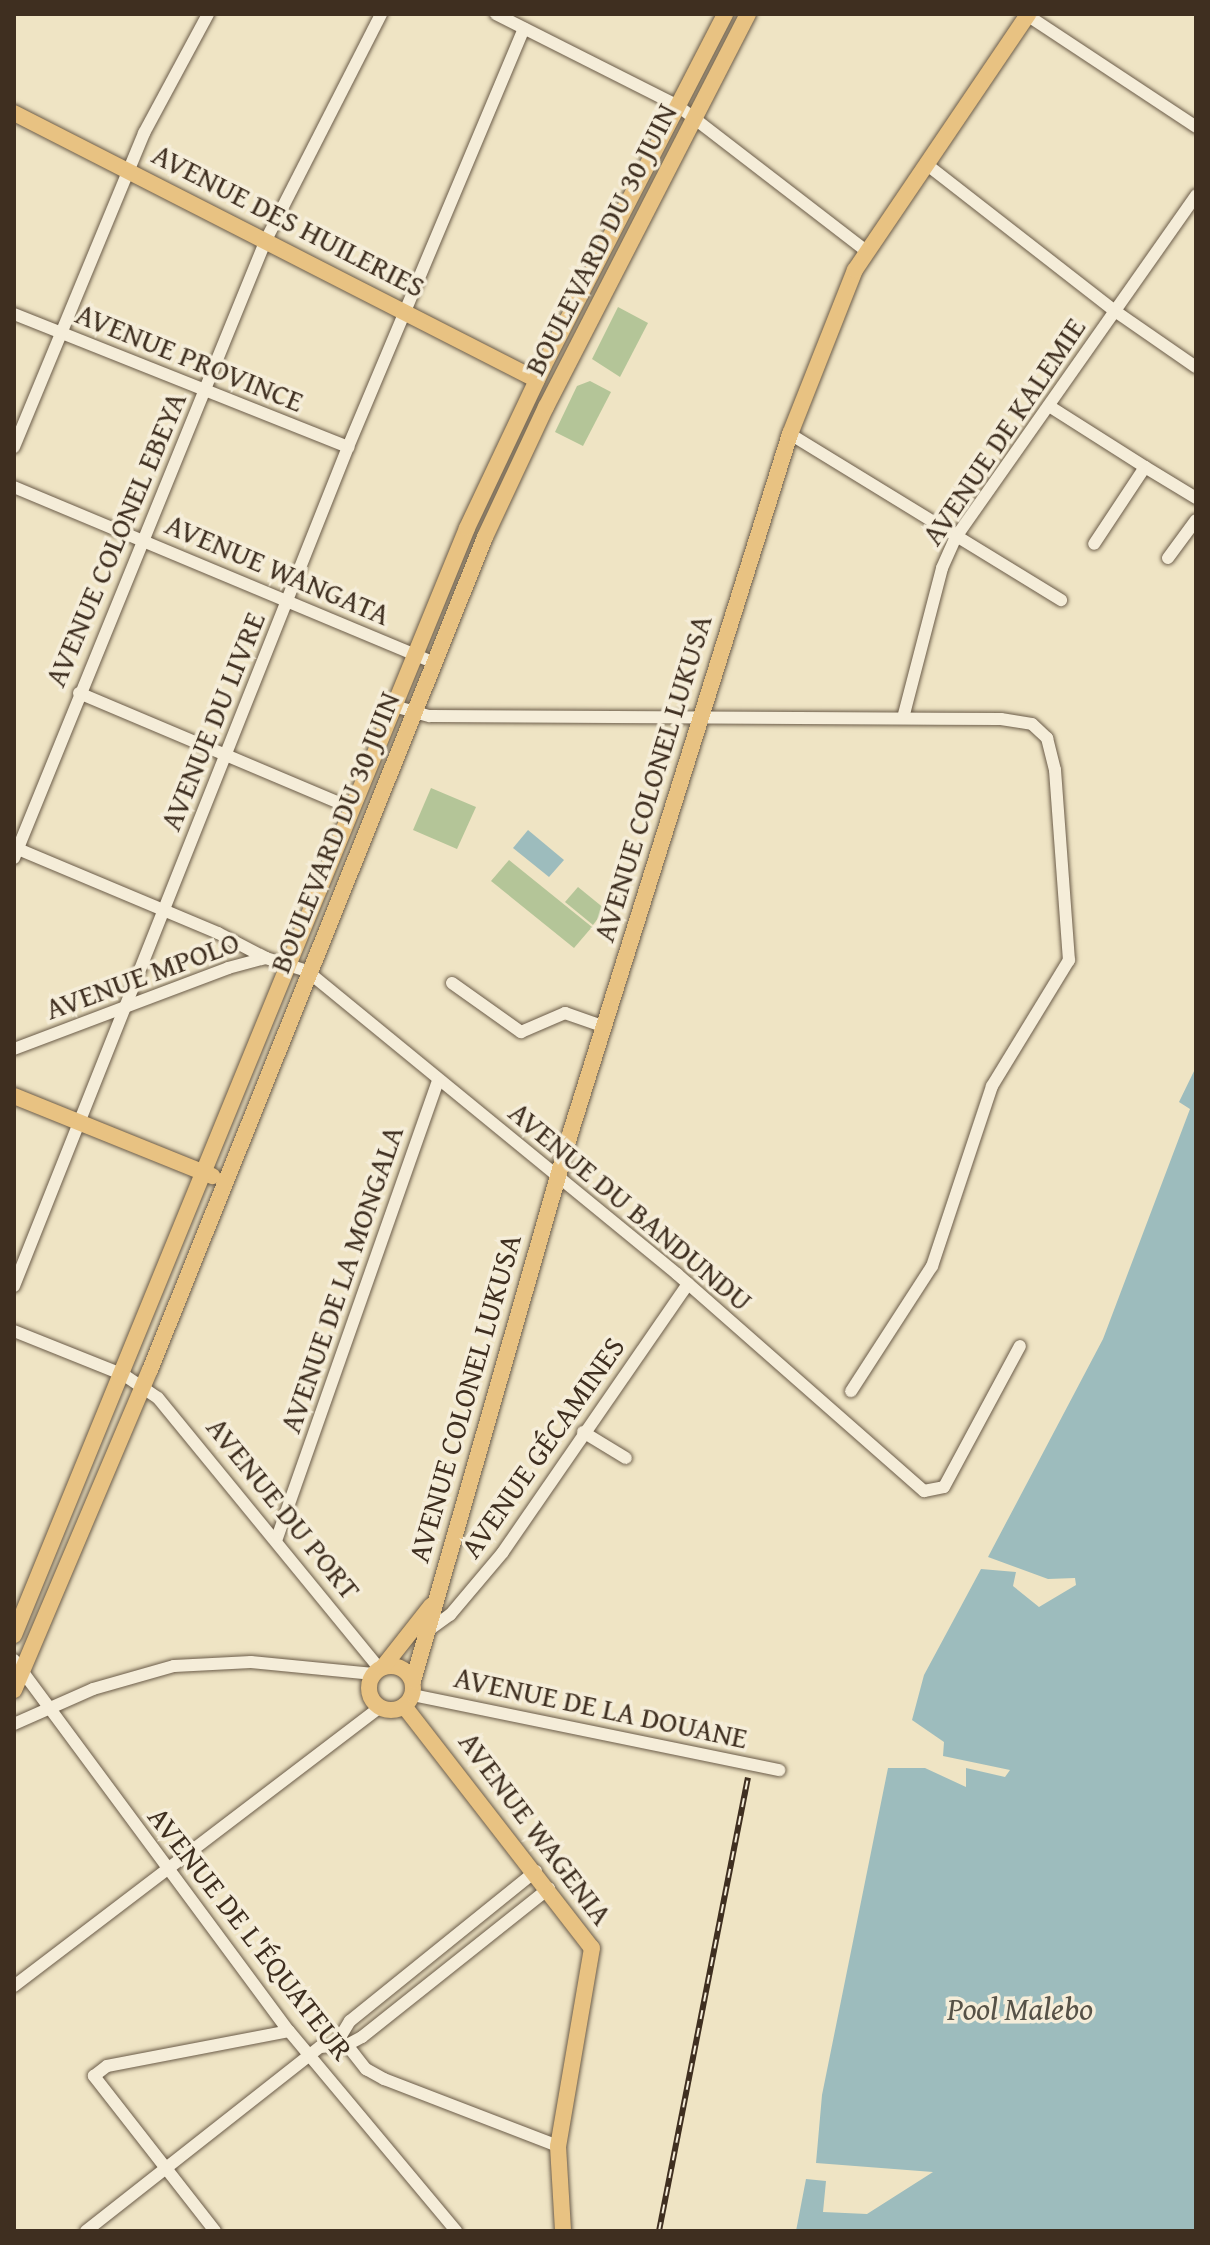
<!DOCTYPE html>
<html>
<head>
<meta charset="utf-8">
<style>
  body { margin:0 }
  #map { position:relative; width:1210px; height:2245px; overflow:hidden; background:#efe4c4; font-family:"Gentium Book Plus",serif }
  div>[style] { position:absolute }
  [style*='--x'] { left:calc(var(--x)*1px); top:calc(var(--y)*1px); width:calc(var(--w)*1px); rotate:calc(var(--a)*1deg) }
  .green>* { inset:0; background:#b4c598 }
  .water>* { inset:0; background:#9dbcbd }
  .roads { filter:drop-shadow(0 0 2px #6b5c49) drop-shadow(0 0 2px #6b5c49) }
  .minor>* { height:12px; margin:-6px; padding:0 6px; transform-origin:6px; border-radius:6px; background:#f5edd9 }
  .major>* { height:16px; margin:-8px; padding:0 8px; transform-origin:8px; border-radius:8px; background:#e8c282 }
  .major>.ring { margin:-8px; padding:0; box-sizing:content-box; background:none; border:16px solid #e8c282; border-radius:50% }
  .rail>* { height:6px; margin-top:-3px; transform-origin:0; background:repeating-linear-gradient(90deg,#f5edd9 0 9px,#3f2f20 0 18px); box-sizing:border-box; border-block:2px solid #3f2f20 }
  span { translate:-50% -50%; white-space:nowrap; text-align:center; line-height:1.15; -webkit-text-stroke:7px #f5edd9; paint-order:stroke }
  .street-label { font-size:30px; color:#3f2f20 }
  .water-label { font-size:32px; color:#565247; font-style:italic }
  .frame { position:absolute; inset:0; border:16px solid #3f2f20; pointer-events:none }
</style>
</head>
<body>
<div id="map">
  <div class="green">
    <div style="clip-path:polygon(618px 307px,648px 323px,620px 377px,592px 359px)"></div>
    <div style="clip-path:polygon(590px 381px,611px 392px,583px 446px,555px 432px,577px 386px)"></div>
    <div style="clip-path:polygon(431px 788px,476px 807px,457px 849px,413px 830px)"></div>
    <div style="clip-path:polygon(509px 860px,592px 927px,574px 948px,491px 881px)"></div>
    <div style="clip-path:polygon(578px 887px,605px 909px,593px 925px,565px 902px)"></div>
  </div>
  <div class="water">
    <div style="clip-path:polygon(528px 830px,564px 860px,549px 877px,513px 848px)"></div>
    <div style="clip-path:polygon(1196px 1067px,1196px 2231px,796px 2231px,806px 2179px,826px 2181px,823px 2212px,867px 2214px,933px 2172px,816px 2163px,822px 2095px,888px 1768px,925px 1768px,966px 1787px,966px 1768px,1005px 1777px,1010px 1770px,943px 1756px,944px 1742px,912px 1720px,924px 1675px,981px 1569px,1016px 1572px,1013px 1586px,1039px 1607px,1076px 1585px,1075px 1578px,1048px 1579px,988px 1557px,1103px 1339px,1190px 1109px,1179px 1102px)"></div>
  </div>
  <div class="roads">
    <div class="minor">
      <div style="--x:496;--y:14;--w:204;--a:26.8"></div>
      <div style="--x:678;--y:106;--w:237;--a:37.6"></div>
      <div style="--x:1027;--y:15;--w:203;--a:33.5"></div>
      <div style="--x:926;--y:164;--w:239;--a:37.9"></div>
      <div style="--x:1115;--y:311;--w:98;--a:34.7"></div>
      <div style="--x:14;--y:314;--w:360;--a:21.7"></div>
      <div style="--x:1049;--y:406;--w:114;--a:32.4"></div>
      <div style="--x:1145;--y:467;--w:92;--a:123.5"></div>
      <div style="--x:790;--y:434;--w:318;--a:31.5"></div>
      <div style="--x:14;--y:447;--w:340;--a:-67.5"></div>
      <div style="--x:144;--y:133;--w:135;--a:-61.7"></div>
      <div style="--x:1145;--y:467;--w:60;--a:31.3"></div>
      <div style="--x:14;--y:487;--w:454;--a:22.7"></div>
      <div style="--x:1168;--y:558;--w:47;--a:-53.6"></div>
      <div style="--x:79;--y:693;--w:298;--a:22.9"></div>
      <div style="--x:394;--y:706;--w:37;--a:16"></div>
      <div style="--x:430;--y:716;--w:571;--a:0.3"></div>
      <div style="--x:1001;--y:719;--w:31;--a:9"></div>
      <div style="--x:1032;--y:724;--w:21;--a:43"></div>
      <div style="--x:1047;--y:738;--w:33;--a:76"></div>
      <div style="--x:1055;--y:770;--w:191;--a:85.8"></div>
      <div style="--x:1069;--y:960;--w:148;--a:121.4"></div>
      <div style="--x:992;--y:1086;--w:190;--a:108.4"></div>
      <div style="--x:932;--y:1266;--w:149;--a:122.9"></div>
      <div style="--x:903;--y:718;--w:155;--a:-75.4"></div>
      <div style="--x:942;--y:568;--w:34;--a:-66"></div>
      <div style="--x:956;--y:537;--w:418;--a:-54.9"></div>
      <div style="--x:18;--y:849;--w:217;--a:22.8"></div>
      <div style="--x:218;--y:933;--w:54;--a:27.5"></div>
      <div style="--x:14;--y:858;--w:665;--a:-67.83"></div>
      <div style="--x:265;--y:242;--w:256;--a:-63"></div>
      <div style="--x:452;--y:983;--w:85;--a:35.4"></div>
      <div style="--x:521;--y:1032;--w:48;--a:-23.4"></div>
      <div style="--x:565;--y:1013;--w:42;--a:19.3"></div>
      <div style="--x:14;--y:1049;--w:229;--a:-20.7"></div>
      <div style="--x:228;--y:968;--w:39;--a:-15"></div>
      <div style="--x:266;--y:958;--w:43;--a:17.6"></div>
      <div style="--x:307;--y:971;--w:478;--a:39.3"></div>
      <div style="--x:677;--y:1274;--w:329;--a:41.3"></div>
      <div style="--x:924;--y:1491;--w:20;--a:-11"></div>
      <div style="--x:944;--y:1487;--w:160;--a:-61.7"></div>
      <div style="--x:14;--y:1286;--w:903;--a:-68.29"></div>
      <div style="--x:348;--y:447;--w:454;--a:-67.2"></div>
      <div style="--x:14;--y:1331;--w:118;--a:21.8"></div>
      <div style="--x:124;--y:1375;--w:41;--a:34.1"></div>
      <div style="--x:158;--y:1398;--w:350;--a:50.7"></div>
      <div style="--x:583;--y:1432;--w:50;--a:31.2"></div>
      <div style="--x:277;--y:1538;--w:484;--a:-70.6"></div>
      <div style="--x:429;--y:1630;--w:26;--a:-36"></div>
      <div style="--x:450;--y:1615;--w:82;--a:-49.9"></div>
      <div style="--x:503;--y:1552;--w:326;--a:-55.4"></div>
      <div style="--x:14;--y:1660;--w:462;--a:53.5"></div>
      <div style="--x:289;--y:2031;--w:261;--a:50.1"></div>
      <div style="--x:413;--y:1695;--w:374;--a:11.6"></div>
      <div style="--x:14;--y:1724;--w:86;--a:-23.9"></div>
      <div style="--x:93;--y:1689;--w:84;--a:-15.9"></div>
      <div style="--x:174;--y:1666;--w:77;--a:-3"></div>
      <div style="--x:251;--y:1662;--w:123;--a:5.6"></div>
      <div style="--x:14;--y:1986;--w:460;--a:-37.3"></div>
      <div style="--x:336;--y:2044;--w:27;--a:-59"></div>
      <div style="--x:350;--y:2021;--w:239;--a:-38.9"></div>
      <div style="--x:347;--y:2045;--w:31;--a:52"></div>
      <div style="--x:366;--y:2069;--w:21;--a:29"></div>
      <div style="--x:384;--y:2079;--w:186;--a:21.1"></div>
      <div style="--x:86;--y:2231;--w:298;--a:-38.2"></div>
      <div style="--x:320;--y:2047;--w:27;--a:-4"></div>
      <div style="--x:347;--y:2045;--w:17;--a:-28"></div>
      <div style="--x:362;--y:2037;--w:239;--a:-38.5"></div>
      <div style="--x:215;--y:2231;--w:197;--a:-128"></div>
      <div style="--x:94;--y:2076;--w:16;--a:-38"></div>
      <div style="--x:107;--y:2066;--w:185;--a:-10.9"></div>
    </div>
    <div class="major">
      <div style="--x:14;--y:113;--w:587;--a:27.05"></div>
      <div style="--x:14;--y:1096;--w:214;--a:22"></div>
      <div style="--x:14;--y:1635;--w:1196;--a:-67.74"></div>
      <div style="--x:467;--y:528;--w:178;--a:-64.7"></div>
      <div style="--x:543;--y:367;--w:397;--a:-62.7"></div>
      <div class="ring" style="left:369px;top:1666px;width:28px;height:28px"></div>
      <div style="--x:383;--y:1667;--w:78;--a:-51.8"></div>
      <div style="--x:413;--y:1681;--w:572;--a:-73.97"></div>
      <div style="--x:571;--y:1131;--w:731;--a:-72.56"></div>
      <div style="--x:790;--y:434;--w:176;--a:-68.4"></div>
      <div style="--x:855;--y:270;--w:309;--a:-55.9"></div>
      <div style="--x:14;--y:1690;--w:348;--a:-67"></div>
      <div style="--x:150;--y:1370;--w:898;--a:-68.09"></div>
      <div style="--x:485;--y:537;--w:144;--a:-64.9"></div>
      <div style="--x:546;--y:407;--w:442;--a:-62.8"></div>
      <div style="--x:404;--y:1706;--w:306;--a:52.2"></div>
      <div style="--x:592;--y:1948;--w:201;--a:99.7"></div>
      <div style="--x:558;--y:2146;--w:85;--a:86.6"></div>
    </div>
  </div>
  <div class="rail">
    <div style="--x:659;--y:2231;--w:462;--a:-78.9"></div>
  </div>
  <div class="street-label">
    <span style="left:289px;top:220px;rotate:27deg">AVENUE DES HUILERIES</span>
    <span style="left:600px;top:239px;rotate:-63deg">BOULEVARD DU 30 JUIN</span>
    <span style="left:190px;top:357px;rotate:22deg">AVENUE PROVINCE</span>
    <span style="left:1003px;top:431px;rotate:-56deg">AVENUE DE KALEMIE</span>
    <span style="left:115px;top:539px;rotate:-67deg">AVENUE COLONEL EBEYA</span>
    <span style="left:278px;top:569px;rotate:23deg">AVENUE WANGATA</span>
    <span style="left:212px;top:721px;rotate:-68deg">AVENUE DU LIVRE</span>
    <span style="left:652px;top:778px;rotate:-73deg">AVENUE COLONEL LUKUSA</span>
    <span style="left:334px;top:832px;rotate:-68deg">BOULEVARD DU 30 JUIN</span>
    <span style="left:142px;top:975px;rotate:-20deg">AVENUE MPOLO</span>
    <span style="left:631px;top:1206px;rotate:40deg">AVENUE DU BANDUNDU</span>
    <span style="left:341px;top:1279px;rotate:-71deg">AVENUE DE LA MONGALA</span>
    <span style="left:464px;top:1398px;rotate:-74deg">AVENUE COLONEL LUKUSA</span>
    <span style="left:542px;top:1447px;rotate:-55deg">AVENUE GÉCAMINES</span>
    <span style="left:284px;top:1508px;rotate:51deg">AVENUE DU PORT</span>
    <span style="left:601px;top:1707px;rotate:12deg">AVENUE DE LA DOUANE</span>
    <span style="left:536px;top:1828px;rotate:53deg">AVENUE WAGENIA</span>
    <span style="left:251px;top:1933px;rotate:52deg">AVENUE DE L'ÉQUATEUR</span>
  </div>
  <div class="water-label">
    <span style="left:1020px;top:2009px">Pool Malebo</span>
  </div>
  <div class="frame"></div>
</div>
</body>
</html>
